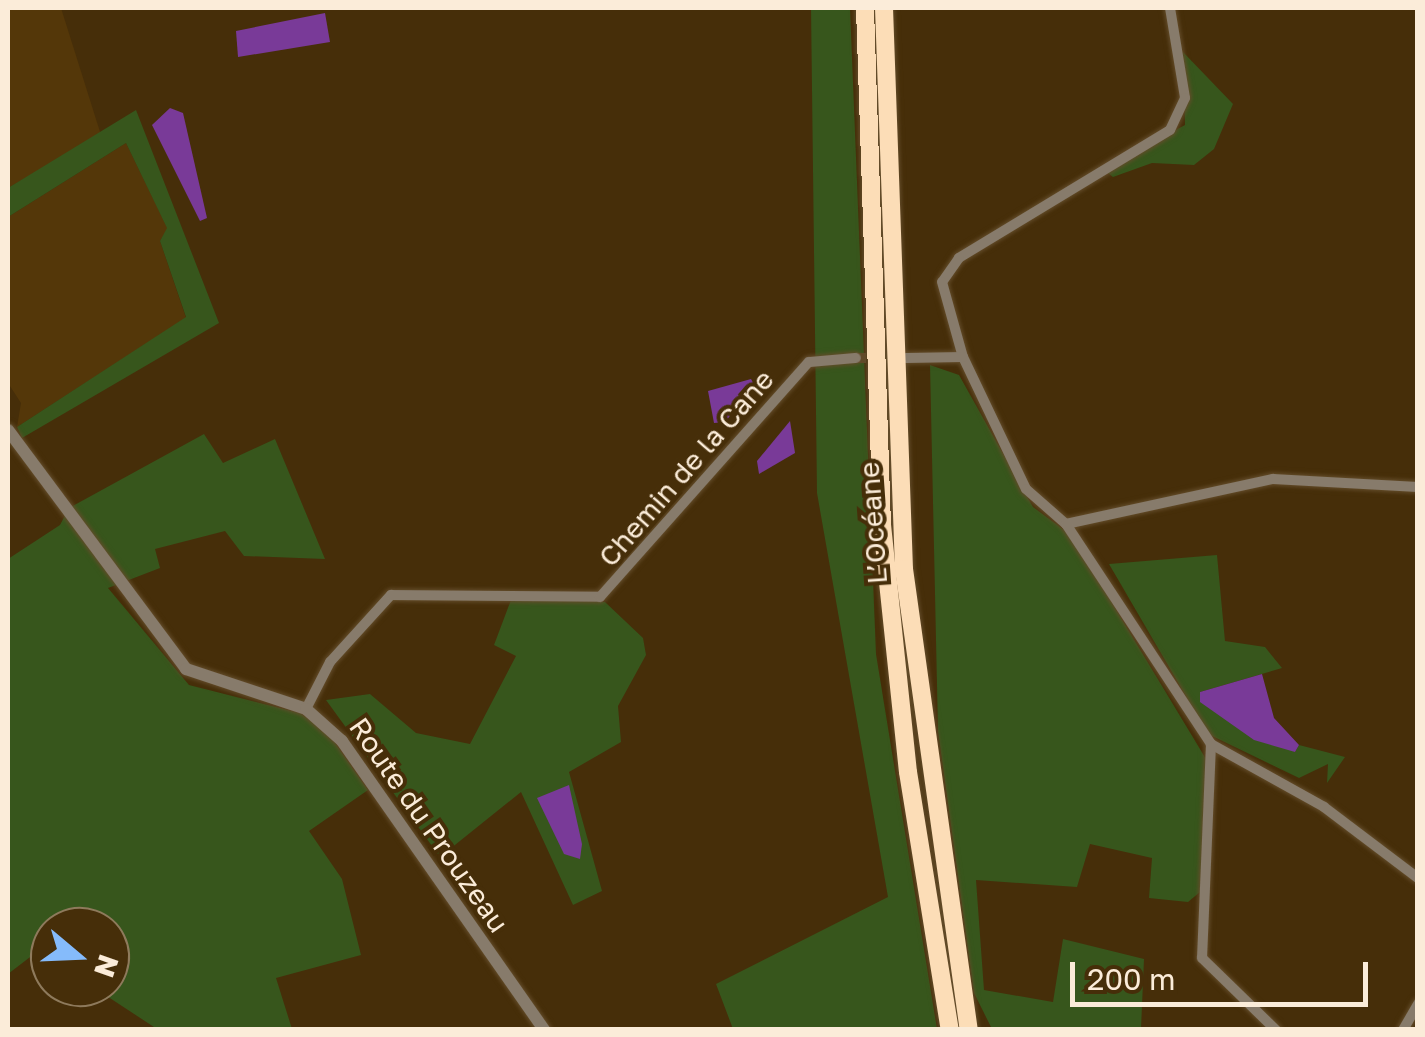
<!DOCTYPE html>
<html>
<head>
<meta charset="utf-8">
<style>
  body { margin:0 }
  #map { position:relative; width:1425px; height:1037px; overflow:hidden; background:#462e09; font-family:"Golos Text",sans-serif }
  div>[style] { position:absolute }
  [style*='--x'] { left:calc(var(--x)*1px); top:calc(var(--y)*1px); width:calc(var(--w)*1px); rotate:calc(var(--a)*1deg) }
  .built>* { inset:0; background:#543709 }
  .green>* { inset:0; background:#37561c }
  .water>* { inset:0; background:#793a98 }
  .minor-tunnel>* { height:10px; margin-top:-5px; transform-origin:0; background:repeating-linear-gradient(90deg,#614a28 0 10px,transparent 0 15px) }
  .roads { filter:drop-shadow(0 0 2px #634c2a) drop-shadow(0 0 2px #634c2a) }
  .minor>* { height:10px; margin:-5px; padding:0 5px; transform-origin:5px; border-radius:5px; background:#877b6b }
  .tertiary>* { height:12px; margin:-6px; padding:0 6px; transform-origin:6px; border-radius:6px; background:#877b6b }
  .motorway>* { height:18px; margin:-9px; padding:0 9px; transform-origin:9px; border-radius:9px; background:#fcddb7 }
  span { translate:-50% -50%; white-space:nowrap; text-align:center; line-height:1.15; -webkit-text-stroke:8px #462e09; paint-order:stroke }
  .street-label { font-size:28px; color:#fbecd9 }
  .frame { position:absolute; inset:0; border:10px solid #fbecd9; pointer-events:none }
  .north { position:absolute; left:30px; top:907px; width:100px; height:100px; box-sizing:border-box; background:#462e09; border:2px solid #8e7a5c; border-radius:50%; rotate:109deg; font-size:28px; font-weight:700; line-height:40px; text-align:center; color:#fbecd9 }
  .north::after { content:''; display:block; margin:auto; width:35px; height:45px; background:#85bbfb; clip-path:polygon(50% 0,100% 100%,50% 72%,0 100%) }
  .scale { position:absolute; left:1070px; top:962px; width:298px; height:45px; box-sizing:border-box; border:5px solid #fbecd9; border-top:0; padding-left:12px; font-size:30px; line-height:35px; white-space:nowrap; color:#fbecd9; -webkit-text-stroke:8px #462e09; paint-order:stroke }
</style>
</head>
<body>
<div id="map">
  <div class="built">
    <div style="clip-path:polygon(8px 8px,61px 8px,101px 135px,8px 188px)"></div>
    <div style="clip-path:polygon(126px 143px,168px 229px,160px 241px,186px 318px,17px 427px,21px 403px,8px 383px,8px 217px)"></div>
  </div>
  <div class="green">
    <div style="clip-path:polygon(811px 8px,850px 8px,876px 654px,937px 1029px,733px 1029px,716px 984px,888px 897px,817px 493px)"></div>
    <div style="clip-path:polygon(1183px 52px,1233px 104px,1214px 149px,1194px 165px,1152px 163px,1113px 177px,1103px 169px,1185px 125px)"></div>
    <div style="clip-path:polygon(136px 110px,219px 323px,22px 438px,17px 427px,186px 317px,160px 241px,167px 228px,126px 143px,8px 217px,8px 188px)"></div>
    <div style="clip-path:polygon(930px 365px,959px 375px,1033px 507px,1071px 535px,1206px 759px,1200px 892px,1188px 902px,1149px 898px,1152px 858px,1090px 844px,1077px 887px,976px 880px,984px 990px,1053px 1002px,1063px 939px,1144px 959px,1141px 1029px,992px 1029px,974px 993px,938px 731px)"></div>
    <div style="clip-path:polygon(204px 434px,223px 463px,275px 439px,325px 559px,244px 556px,225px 531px,155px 549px,160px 568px,108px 588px,189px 685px,300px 713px,328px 733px,368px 790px,309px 831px,342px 879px,361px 955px,276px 978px,292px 1029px,157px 1029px,93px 987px,110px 987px,110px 927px,50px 927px,50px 958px,38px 951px,8px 974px,8px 559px,60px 525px,69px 508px)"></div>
    <div style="clip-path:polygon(1217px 555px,1225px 641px,1265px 647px,1282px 668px,1200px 692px,1295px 752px,1299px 745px,1345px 757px,1327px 783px,1328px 764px,1299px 778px,1208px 734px,1109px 564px)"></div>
    <div style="clip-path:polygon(514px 592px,605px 602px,643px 638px,646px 655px,618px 706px,621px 742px,569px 772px,602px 891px,573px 905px,521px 792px,440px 857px,326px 700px,370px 694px,416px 733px,470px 744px,516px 656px,494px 645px)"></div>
  </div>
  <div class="water">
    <div style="clip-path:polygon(325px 13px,330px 42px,238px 57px,236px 31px)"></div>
    <div style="clip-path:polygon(170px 108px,183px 113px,207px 218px,200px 221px,152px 125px)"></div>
    <div style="clip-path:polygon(751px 379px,755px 386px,725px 422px,714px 423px,708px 391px)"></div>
    <div style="clip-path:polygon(790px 421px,795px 453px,759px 474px,757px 461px)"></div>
    <div style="clip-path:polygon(1262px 674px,1274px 718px,1299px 745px,1295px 752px,1254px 740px,1200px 702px,1200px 692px)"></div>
    <div style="clip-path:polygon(569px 785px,582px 844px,580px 859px,564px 854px,537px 798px)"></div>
  </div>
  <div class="minor-tunnel">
    <div style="--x:856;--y:358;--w:44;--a:0"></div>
  </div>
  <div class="roads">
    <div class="minor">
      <div style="--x:1170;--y:8;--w:91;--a:80.5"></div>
      <div style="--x:1185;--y:98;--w:35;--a:115"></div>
      <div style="--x:1170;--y:130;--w:247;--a:148.8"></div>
      <div style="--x:959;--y:258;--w:29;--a:125"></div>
      <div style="--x:942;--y:282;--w:78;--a:74.4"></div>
      <div style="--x:963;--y:357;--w:146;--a:64.5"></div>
      <div style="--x:1026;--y:489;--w:53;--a:41.2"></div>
      <div style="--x:1066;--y:524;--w:212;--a:-12.3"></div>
      <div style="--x:1273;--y:479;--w:145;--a:3.2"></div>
      <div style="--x:906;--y:358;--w:57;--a:-1"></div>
      <div style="--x:1066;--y:524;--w:263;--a:56.6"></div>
      <div style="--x:1211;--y:744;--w:129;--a:29.1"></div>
      <div style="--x:1324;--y:807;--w:118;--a:37.1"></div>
      <div style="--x:306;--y:709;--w:53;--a:-62.9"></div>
      <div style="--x:330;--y:662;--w:91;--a:-47.7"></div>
      <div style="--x:391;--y:595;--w:209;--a:0.5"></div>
      <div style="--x:600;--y:597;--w:314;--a:-48.4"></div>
      <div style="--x:809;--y:362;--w:47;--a:-4.9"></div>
      <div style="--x:1211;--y:744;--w:214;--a:92.4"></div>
      <div style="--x:1202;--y:958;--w:103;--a:44.2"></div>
      <div style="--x:1403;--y:1030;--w:30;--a:-60"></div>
    </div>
    <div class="tertiary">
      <div style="--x:8;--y:430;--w:298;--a:53.3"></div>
      <div style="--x:186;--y:669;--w:126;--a:18.4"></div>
      <div style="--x:306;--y:709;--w:48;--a:41.6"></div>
      <div style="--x:342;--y:741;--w:353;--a:55"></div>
    </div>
    <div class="motorway">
      <div style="--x:865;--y:8;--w:517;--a:88.12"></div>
      <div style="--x:882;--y:525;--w:248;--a:84"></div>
      <div style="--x:908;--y:772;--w:261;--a:80.8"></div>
      <div style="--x:884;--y:8;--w:561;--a:87.96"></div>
      <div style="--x:904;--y:569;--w:466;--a:82"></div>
    </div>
  </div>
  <div class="street-label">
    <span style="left:686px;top:468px;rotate:-49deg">Chemin de la Cane</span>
    <span style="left:873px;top:523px;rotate:-94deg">L’Océane</span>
    <span style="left:429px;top:825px;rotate:55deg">Route du Prouzeau</span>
  </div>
  <div class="frame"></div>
  <div class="north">N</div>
  <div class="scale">200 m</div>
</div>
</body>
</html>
